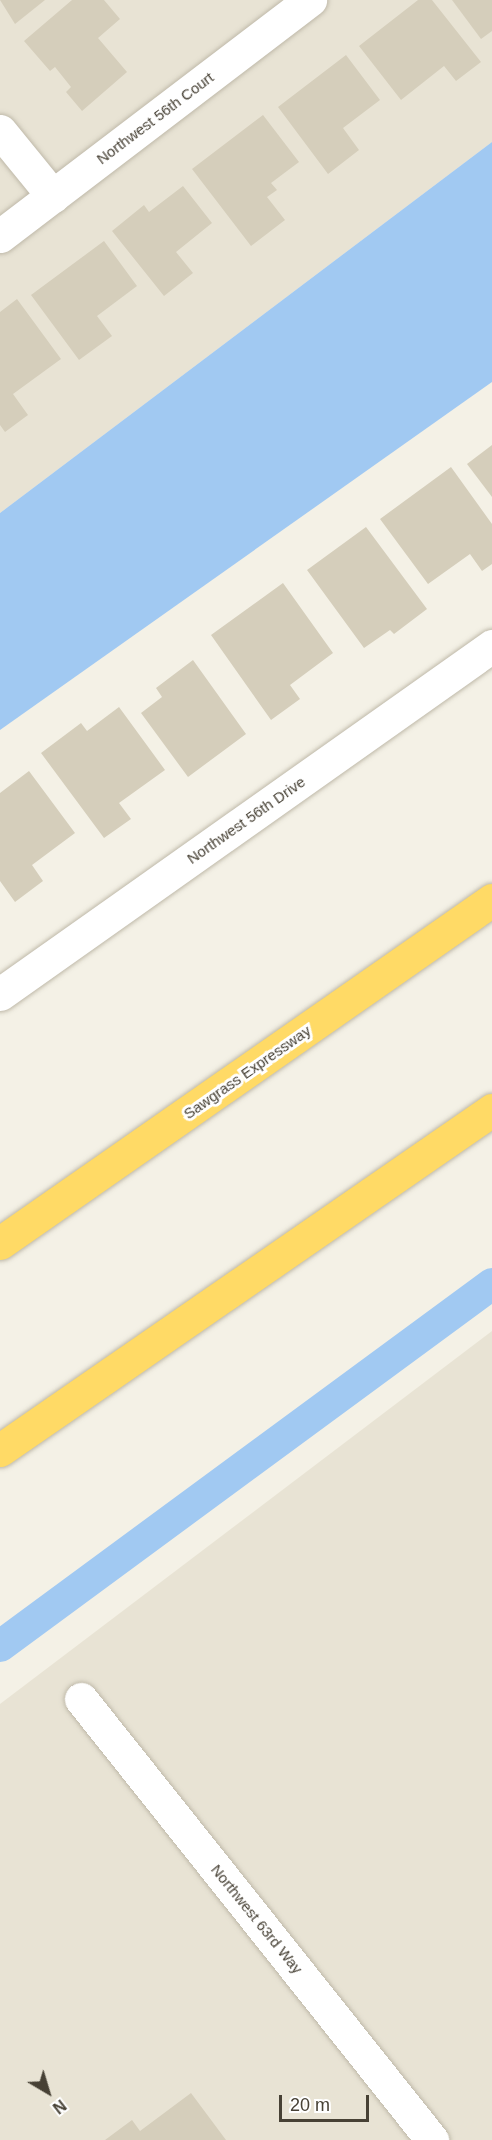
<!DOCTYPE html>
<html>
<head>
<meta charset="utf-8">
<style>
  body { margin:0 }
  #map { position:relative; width:492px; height:2140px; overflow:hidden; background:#f4f1e6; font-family:Helvetica,sans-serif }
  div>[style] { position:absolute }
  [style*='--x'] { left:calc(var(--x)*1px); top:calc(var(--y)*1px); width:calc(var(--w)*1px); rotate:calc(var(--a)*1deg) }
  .residential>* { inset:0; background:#e8e3d4 }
  .water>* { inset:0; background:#a1c9f2 }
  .canal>* { height:32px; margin:-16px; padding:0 16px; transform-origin:16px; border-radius:16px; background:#a1c9f2 }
  .building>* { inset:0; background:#d5cebb }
  .roads { filter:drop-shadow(0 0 2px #bfb9a9) drop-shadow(0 0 2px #bfb9a9) }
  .minor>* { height:33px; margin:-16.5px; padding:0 16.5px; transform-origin:16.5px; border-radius:16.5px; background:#fff }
  .highway>* { height:33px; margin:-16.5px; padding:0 16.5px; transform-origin:16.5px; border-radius:16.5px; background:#ffda66 }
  span { translate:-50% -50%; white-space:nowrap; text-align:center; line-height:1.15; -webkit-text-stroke:6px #fff; paint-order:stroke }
  .street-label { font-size:15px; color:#474135 }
  .north { position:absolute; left:18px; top:2062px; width:60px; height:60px; -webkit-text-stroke:4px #fff; paint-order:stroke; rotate:142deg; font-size:16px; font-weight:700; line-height:24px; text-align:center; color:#474135 }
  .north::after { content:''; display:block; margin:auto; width:21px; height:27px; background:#474135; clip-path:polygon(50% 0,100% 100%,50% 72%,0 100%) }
  .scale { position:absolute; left:279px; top:2095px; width:90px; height:27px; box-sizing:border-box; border:3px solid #474135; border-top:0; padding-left:8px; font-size:18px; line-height:21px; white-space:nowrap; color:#474135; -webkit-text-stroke:4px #fff; paint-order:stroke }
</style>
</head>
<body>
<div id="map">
  <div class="residential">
    <div style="clip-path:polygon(0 0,492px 0,492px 142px,0 513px)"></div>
    <div style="clip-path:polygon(492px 1331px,492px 2140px,0 2140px,0 1704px)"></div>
  </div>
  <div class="water">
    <div style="clip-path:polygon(492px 142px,492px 382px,0 730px,0 513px)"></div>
  </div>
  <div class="canal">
    <div style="--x:0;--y:1646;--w:611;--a:-36.34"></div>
  </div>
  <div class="building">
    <div style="clip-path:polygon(0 0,45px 0,15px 24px)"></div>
    <div style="clip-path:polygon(72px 0,104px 0,120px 19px,98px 38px,127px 72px,82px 111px,66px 92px,71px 87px,55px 67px,50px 71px,24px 41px)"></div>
    <div style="clip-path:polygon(418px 0,432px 0,481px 62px,456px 81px,444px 66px,401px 100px,359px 46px)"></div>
    <div style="clip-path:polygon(452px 0,492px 0,492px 31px,481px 39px)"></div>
    <div style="clip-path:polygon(346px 55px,380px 100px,343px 128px,359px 150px,328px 174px,278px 107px)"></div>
    <div style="clip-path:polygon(263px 115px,299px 162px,271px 183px,277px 190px,267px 197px,285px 220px,251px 246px,192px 169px)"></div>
    <div style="clip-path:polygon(183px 186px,212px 223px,176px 252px,193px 273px,164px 296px,112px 231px,144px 205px,149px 212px)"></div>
    <div style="clip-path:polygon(104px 241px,137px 286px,97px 316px,112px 336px,79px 360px,31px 295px)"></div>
    <div style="clip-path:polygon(17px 299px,61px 359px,13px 394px,28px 415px,5px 432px,0 425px,0 312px)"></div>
    <div style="clip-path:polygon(492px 445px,492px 497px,467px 464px)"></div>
    <div style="clip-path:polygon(451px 467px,492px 524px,492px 564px,482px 571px,470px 554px,428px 584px,380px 519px)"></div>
    <div style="clip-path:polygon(366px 527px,427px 609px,394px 634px,390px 630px,364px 648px,307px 570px)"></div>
    <div style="clip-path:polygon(283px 583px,333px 653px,290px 685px,300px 699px,271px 720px,211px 635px)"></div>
    <div style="clip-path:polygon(193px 660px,246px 734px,188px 777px,141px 713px,162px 697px,156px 688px)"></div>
    <div style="clip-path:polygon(119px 707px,165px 770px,119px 803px,131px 819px,104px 838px,41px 753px,81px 723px,87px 731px)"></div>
    <div style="clip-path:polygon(29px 771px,75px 833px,32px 865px,43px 881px,15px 902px,0 881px,0 793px)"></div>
    <div style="clip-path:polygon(191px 2093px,226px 2140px,105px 2140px,132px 2120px,140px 2131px)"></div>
  </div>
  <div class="roads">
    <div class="minor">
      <div style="--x:0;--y:131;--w:84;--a:50.8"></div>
      <div style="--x:0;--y:236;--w:390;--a:-37.3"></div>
      <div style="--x:0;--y:994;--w:603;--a:-35.27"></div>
      <div style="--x:81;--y:1699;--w:564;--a:51.48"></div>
    </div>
    <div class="highway">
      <div style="--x:0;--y:1243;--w:600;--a:-34.88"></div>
      <div style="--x:0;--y:1450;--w:598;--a:-34.65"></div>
    </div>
  </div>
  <div class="street-label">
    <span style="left:155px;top:118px;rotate:-37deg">Northwest 56th Court</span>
    <span style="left:246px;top:820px;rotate:-35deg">Northwest 56th Drive</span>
    <span style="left:247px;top:1072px;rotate:-35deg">Sawgrass Expressway</span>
    <span style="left:257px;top:1919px;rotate:51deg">Northwest 63rd Way</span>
  </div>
  <div class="north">N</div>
  <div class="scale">20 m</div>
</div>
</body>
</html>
